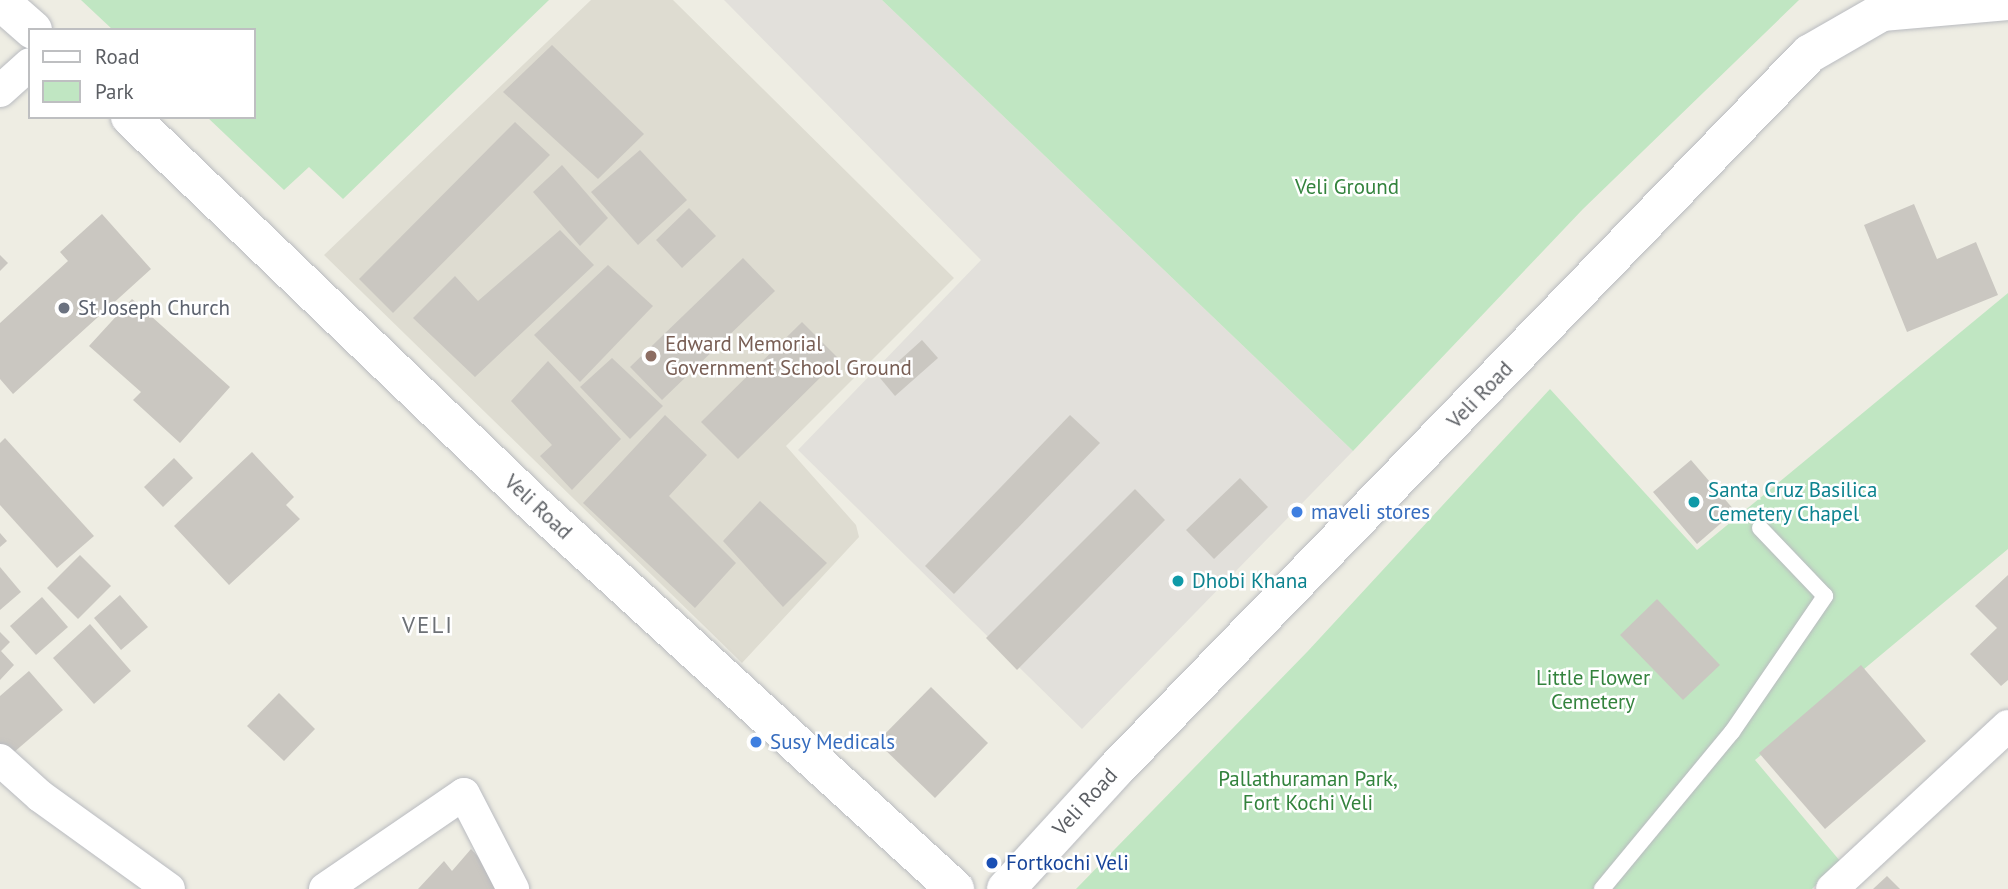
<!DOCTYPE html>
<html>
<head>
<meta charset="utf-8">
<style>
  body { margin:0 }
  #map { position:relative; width:2008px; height:889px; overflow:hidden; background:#eeede3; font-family:"PT Sans",sans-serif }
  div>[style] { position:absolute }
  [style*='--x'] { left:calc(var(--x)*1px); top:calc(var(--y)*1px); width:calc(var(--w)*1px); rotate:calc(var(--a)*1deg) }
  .industrial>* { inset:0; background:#e2e0db }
  .education>* { inset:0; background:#dedcd1 }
  .green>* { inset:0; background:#c0e6c2 }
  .building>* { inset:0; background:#cac7c1 }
  .roads { filter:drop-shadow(0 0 2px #b9bbc0) drop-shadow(0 0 2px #b9bbc0) }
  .lane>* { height:16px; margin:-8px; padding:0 8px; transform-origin:8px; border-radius:8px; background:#fff }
  .street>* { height:32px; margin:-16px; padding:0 16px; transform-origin:16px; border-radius:16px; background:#fff }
  .secondary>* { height:38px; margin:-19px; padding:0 19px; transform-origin:19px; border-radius:19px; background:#fff }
  .dots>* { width:19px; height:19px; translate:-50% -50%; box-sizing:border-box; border:4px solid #fff; border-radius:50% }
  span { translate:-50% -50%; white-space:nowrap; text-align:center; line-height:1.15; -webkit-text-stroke:5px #fff; paint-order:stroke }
  .park-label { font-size:21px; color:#33833d }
  .worship-label { font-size:21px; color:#5b616d }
  .left { translate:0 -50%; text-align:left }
  .education-label { font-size:21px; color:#785e54 }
  .street-label { font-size:21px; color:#5c5f64 }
  .culture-label { font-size:21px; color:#0d838f }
  .shop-label { font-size:21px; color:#366cbe }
  .transit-label { font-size:21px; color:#164399 }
  .neighbourhood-label { font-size:23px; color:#6d7176; letter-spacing:2px }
  .legend { position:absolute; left:28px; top:28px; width:228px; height:91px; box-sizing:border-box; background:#fff; border:2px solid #bebfc1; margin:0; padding:9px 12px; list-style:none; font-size:21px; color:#5c5f64 }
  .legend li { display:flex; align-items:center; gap:14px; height:35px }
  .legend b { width:35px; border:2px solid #bebfc1 }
</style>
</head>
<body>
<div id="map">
  <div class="industrial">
    <div style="clip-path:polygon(724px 0,882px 0,1353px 451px,1082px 729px,798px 450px,981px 260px)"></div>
  </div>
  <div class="education">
    <div style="clip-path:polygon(591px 0,673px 0,954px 278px,786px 446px,856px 525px,859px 537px,742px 663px,324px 255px)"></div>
  </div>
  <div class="green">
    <div style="clip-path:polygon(81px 0,549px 0,343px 199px,309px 167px,284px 190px,207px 117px,254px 117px,254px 30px,113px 30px)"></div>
    <div style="clip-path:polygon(882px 0,1799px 0,1583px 209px,1353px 451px)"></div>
    <div style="clip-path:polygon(2008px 293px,2008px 549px,1755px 760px,1840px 861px,1812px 889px,1076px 889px,1308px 651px,1550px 389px,1697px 550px)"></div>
  </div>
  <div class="building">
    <div style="clip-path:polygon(552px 45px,644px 134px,598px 179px,503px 92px)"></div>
    <div style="clip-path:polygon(515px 122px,550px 155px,393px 313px,359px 279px)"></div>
    <div style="clip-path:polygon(640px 150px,687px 200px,638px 245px,591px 192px)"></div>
    <div style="clip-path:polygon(562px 165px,608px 218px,580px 246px,533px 192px)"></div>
    <div style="clip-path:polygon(1914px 204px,1937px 259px,1976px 242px,1998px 295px,1907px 332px,1864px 225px)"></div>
    <div style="clip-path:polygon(689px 208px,716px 236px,682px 268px,656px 240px)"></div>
    <div style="clip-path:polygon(102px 214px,151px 269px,13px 394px,0 379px,0 323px,68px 261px,60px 252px)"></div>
    <div style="clip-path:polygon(560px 230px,594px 265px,475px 377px,413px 318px,455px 276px,478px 301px)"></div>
    <div style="clip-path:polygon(0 255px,8px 263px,0 271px)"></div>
    <div style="clip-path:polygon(743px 258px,775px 291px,662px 400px,630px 367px)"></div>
    <div style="clip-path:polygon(608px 265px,653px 306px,580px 382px,534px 335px)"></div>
    <div style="clip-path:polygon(132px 299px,230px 387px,180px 443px,133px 400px,141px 392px,89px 346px)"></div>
    <div style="clip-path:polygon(802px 322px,839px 359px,738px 459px,701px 422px)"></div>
    <div style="clip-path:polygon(922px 340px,938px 358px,895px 396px,880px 378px)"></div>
    <div style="clip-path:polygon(612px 358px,663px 406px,630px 439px,580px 387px)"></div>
    <div style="clip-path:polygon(548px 361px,621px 439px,572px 490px,540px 456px,552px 445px,511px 401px)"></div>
    <div style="clip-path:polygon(665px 415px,707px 455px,669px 496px,736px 563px,695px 608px,583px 503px)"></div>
    <div style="clip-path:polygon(1070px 415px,1100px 443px,954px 594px,925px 566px)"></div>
    <div style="clip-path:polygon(5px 438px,94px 536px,57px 568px,0 505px,0 443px)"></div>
    <div style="clip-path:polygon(252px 452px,294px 497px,286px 505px,300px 519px,229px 585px,174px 526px)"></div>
    <div style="clip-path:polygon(174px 458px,193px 478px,163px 507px,144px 487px)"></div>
    <div style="clip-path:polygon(1691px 460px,1735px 511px,1697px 544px,1653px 492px)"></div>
    <div style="clip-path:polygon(1240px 478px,1268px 507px,1214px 559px,1186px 530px)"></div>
    <div style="clip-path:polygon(1135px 489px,1165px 520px,1017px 670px,986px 638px)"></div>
    <div style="clip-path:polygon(760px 501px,827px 563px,783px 607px,723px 541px)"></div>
    <div style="clip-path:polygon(0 533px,7px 541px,0 547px)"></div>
    <div style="clip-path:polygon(80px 555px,111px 586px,78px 619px,47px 588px)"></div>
    <div style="clip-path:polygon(0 567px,21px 592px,0 610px)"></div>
    <div style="clip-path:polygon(2008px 575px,2008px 680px,2001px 686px,1970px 654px,1997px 628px,1975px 606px)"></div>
    <div style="clip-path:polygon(120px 595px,148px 627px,121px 650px,94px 618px)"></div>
    <div style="clip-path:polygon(42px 597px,68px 627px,36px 655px,10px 626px)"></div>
    <div style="clip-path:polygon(1657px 599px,1720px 665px,1683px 700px,1620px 635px)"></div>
    <div style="clip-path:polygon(90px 624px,131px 671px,94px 704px,53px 658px)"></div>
    <div style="clip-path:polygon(0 632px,10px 642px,1px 651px,14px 665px,0 680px)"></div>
    <div style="clip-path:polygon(1861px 665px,1926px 741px,1825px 829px,1759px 753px)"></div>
    <div style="clip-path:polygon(29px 671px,63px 710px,6px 759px,0 751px,0 696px)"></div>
    <div style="clip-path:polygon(931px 687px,988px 743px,935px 798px,877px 742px)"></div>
    <div style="clip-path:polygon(279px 693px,315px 729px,284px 761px,247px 726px)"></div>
    <div style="clip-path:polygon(471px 849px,508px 889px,418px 889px,444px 861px,452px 871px)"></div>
    <div style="clip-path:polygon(1887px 876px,1900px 889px,1873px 889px)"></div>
  </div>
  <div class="roads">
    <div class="lane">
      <div style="--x:1602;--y:889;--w:204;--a:-50.4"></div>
      <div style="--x:1732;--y:732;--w:165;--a:-55.6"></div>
      <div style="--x:1825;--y:596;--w:94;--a:-133.7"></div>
    </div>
    <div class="street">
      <div style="--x:0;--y:91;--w:40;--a:-42"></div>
      <div style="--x:0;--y:760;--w:54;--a:42"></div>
      <div style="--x:40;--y:796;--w:159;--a:35.8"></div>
      <div style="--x:325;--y:889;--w:168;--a:-34.4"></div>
      <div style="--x:464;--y:794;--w:107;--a:62.7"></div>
      <div style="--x:1832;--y:889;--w:240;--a:-42.8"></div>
    </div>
    <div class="secondary">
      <div style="--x:0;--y:1;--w:44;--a:41.3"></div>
      <div style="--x:130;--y:117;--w:558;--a:43.77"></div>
      <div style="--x:533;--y:503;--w:572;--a:42.45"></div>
      <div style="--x:1006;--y:889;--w:160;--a:-47.5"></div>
      <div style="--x:1114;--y:771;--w:999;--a:-45.89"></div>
      <div style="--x:1809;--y:54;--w:84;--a:-29.9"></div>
      <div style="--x:1882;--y:12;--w:126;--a:-5"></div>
    </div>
  </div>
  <div class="dots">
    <div style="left:64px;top:308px;background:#6b7280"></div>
    <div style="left:651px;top:356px;background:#8d6e63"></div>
    <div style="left:1694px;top:502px;background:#0f9aa8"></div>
    <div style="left:1297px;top:512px;background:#3f7fe0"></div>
    <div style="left:1178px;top:581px;background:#0f9aa8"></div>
    <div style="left:756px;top:742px;background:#3f7fe0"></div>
    <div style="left:992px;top:863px;background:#1a4fb4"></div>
  </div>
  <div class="park-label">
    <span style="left:1347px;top:187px">Veli Ground</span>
    <span style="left:1593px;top:690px">Little Flower<br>Cemetery</span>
    <span style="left:1308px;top:791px">Pallathuraman Park,<br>Fort Kochi Veli</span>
  </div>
  <div class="worship-label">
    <span class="left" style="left:78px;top:308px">St Joseph Church</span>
  </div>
  <div class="education-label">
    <span class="left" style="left:665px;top:356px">Edward Memorial<br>Government School Ground</span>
  </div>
  <div class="street-label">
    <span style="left:1480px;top:395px;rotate:-46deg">Veli Road</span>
    <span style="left:538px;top:507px;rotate:43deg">Veli Road</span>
    <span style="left:1085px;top:802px;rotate:-47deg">Veli Road</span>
  </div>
  <div class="culture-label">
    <span class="left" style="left:1708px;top:502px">Santa Cruz Basilica<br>Cemetery Chapel</span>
    <span class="left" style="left:1192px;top:581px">Dhobi Khana</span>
  </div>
  <div class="shop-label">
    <span class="left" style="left:1311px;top:512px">maveli stores</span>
    <span class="left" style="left:770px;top:742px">Susy Medicals</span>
  </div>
  <div class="transit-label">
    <span class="left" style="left:1006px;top:863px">Fortkochi Veli</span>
  </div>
  <div class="neighbourhood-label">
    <span style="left:428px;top:625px">VELI</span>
  </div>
  <ul class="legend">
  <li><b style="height:9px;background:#fff"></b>Road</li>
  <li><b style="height:19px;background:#c0e6c2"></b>Park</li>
  </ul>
</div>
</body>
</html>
